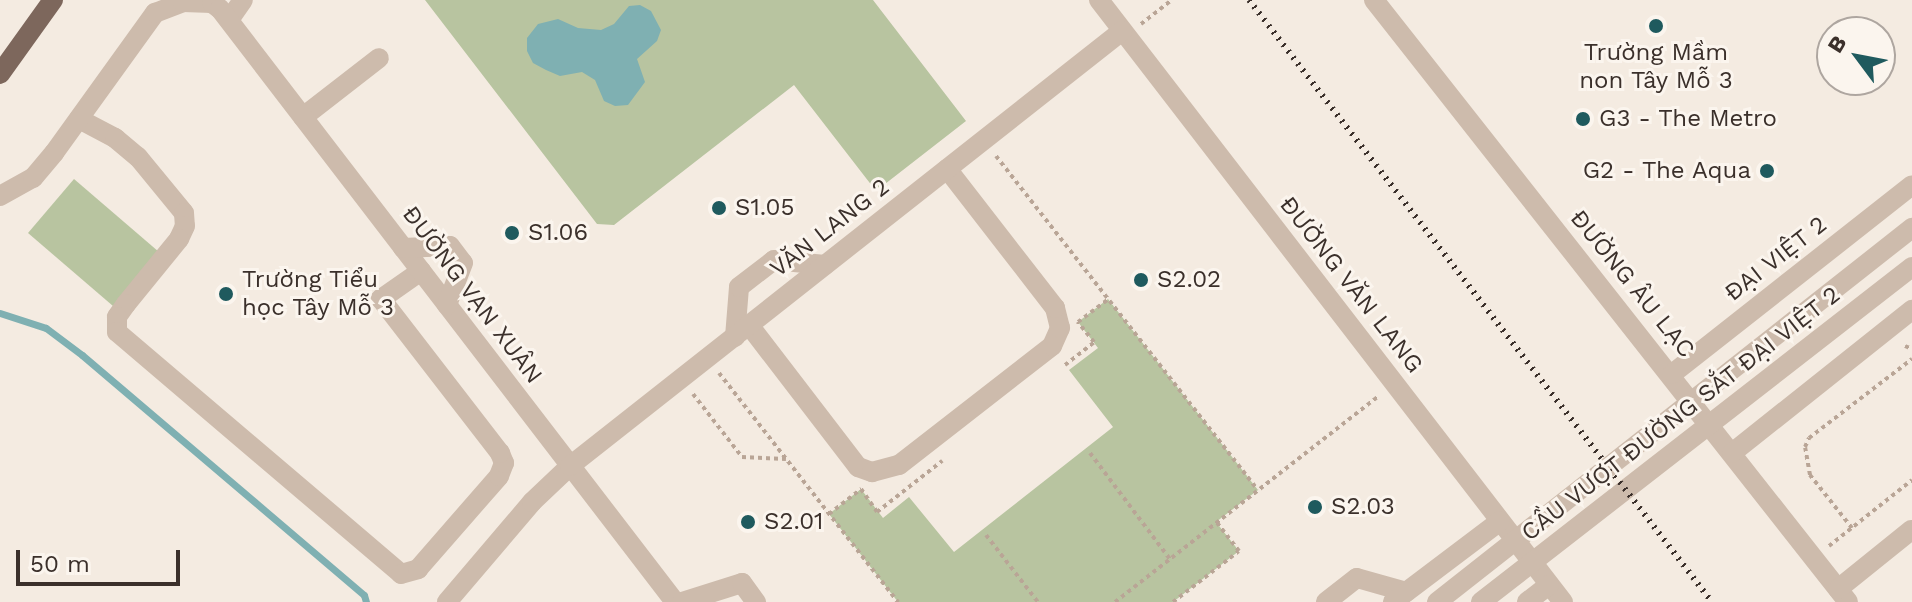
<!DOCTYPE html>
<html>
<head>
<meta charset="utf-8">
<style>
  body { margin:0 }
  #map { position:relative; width:1912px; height:602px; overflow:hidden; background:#f4ebe1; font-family:"Work Sans",sans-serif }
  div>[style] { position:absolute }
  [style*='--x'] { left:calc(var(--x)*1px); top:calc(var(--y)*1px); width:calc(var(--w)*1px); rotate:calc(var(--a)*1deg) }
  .green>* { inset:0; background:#b8c4a0 }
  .water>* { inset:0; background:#7fb0b2 }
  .stream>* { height:7px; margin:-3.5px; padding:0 3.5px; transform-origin:3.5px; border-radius:3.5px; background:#7fb0b2 }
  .path>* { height:4px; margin-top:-2px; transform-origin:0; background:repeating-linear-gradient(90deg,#b9a596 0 4px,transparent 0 8px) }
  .minor>* { height:20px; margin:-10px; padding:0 10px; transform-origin:10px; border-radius:10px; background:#cdbbac }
  .major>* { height:20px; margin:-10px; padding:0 10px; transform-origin:10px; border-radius:10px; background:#7d675c }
  .rail>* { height:6px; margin-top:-3px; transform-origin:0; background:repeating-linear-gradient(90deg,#3b302b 0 2px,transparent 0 8px) }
  .dots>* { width:22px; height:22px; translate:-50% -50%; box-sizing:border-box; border:4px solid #fbf5ee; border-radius:50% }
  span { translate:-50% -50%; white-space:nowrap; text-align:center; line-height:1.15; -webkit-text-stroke:6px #fbf5ee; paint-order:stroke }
  .poi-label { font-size:24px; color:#3b302b }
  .left { translate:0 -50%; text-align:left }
  .right { translate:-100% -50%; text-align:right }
  .street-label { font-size:24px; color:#3b302b }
  .north { position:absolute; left:1816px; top:16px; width:80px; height:80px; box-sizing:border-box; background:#fbf5ee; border:2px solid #aea6a0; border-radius:50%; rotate:302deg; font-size:22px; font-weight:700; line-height:32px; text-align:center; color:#3b302b }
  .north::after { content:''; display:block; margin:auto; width:28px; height:36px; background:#1f5a5e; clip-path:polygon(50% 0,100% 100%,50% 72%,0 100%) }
  .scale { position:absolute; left:16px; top:550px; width:164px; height:36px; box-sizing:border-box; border:4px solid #3b302b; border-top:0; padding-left:10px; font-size:24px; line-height:28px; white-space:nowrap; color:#3b302b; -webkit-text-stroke:6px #fbf5ee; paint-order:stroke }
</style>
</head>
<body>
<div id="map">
  <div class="green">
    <div style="clip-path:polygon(425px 0,873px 0,966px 121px,876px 191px,794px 85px,614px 225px,597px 224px)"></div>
    <div style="clip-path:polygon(74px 179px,159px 252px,113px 306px,28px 233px)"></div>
    <div style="clip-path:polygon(1108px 299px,1258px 490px,1216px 522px,1239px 551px,1173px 602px,898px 602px,829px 514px,861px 489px,883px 518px,909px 497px,954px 552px,1113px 427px,1069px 370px,1098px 348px,1078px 322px)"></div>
  </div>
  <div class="water">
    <div style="clip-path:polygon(640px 5px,651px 11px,661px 30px,657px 41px,637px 59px,645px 82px,628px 105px,615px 106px,604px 101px,595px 80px,582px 72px,560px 76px,546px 70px,533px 63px,527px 51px,527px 38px,538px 24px,558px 19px,578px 28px,601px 30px,614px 24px,629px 6px)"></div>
  </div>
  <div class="stream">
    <div style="--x:0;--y:313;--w:48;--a:18.1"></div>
    <div style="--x:46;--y:328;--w:45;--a:36.9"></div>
    <div style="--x:82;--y:355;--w:370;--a:40.4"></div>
    <div style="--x:364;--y:595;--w:7;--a:74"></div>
  </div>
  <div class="path">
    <div style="--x:1141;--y:24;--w:39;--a:-38"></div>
    <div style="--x:996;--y:156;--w:424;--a:51.9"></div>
    <div style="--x:1905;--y:346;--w:8;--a:23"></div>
    <div style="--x:1065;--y:365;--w:37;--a:-38"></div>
    <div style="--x:1094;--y:342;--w:26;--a:-129"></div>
    <div style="--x:1078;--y:322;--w:38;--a:-37"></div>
    <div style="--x:719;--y:373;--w:291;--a:52"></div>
    <div style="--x:693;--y:394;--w:80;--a:52.1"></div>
    <div style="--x:742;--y:457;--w:44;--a:2.6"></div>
    <div style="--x:1090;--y:453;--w:133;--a:53"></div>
    <div style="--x:829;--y:514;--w:41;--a:-38"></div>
    <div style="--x:861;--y:489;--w:28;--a:55"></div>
    <div style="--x:877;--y:512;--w:83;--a:-38.1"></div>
    <div style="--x:1852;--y:528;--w:68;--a:-128.4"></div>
    <div style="--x:1810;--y:475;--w:28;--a:-100"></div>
    <div style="--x:1805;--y:447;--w:10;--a:-66"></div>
    <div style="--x:1809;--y:438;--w:130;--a:-37.5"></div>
    <div style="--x:986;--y:535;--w:85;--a:52.2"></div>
    <div style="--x:1829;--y:546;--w:106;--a:-38.5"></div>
    <div style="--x:1115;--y:602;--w:333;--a:-38"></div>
    <div style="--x:1173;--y:602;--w:83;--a:-37.7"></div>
    <div style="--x:1239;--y:551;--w:37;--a:-128"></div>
  </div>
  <div class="minor">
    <div style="--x:1099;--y:0;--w:760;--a:52.38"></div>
    <div style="--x:1374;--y:0;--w:766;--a:51.78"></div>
    <div style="--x:229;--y:20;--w:24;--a:-55"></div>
    <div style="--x:303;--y:117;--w:96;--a:-37.8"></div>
    <div style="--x:79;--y:119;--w:41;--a:27.8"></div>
    <div style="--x:115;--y:138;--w:30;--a:40"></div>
    <div style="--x:138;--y:157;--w:72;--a:50.6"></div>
    <div style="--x:184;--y:213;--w:13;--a:86"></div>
    <div style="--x:185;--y:226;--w:14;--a:115"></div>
    <div style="--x:179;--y:239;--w:84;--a:129.2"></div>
    <div style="--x:126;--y:304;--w:16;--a:125"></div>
    <div style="--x:117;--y:317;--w:15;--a:90"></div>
    <div style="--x:117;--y:332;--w:373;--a:40.4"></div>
    <div style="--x:401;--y:574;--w:18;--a:-16"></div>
    <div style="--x:418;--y:569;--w:123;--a:-48.9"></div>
    <div style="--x:499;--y:476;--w:14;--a:-69"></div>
    <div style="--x:504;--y:463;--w:11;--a:-112"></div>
    <div style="--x:500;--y:453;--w:195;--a:-127.7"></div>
    <div style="--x:381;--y:299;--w:49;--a:-35"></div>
    <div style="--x:0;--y:196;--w:38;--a:-29"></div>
    <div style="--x:33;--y:178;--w:33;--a:-50"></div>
    <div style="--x:54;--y:153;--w:173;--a:-54.2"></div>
    <div style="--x:155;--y:13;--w:30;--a:-21"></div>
    <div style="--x:183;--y:2;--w:29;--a:2"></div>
    <div style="--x:212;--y:3;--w:10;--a:37"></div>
    <div style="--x:220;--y:9;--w:747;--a:52.5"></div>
    <div style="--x:403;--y:248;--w:47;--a:-2.4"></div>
    <div style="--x:450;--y:246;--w:21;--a:53"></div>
    <div style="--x:463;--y:263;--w:45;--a:110.9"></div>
    <div style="--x:749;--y:325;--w:179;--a:52.5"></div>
    <div style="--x:858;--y:467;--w:15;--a:20"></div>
    <div style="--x:872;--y:472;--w:28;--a:-15"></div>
    <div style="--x:899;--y:465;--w:194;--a:-37.9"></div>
    <div style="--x:1052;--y:346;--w:20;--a:-66"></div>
    <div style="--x:1060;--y:328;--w:21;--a:-104"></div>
    <div style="--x:1055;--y:308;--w:176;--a:-127.8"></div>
    <div style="--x:735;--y:337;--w:50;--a:-85.4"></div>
    <div style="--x:739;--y:287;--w:44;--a:-37.6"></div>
    <div style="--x:774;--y:260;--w:51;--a:5.6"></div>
    <div style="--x:1672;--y:374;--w:305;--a:-38.2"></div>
    <div style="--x:1732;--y:453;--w:230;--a:-38.5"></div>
    <div style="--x:1838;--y:589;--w:94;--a:-38.9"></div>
    <div style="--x:447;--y:602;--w:131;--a:-49.6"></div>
    <div style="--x:532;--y:502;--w:52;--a:-43.5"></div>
    <div style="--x:570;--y:466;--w:703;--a:-38.24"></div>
    <div style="--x:682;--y:602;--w:63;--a:-17.6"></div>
    <div style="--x:742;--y:583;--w:24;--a:54"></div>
    <div style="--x:1326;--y:602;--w:39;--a:-38"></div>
    <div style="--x:1357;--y:578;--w:51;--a:15.9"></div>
    <div style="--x:1393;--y:602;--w:134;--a:-37.1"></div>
    <div style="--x:1437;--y:602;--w:605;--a:-38.22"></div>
    <div style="--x:1481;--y:602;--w:546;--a:-37.86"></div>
    <div style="--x:1527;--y:602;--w:28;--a:-38"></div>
  </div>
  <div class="major">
    <div style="--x:0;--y:74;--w:91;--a:-54.4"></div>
  </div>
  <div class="rail">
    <div style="--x:1249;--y:0;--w:759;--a:52.44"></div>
  </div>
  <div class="dots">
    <div style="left:1656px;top:26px;background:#1f5a5e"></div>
    <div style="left:1583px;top:119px;background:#1f5a5e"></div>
    <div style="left:1767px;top:171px;background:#1f5a5e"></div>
    <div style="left:719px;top:208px;background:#1f5a5e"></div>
    <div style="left:512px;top:233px;background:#1f5a5e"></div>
    <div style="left:1141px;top:280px;background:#1f5a5e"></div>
    <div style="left:226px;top:294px;background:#1f5a5e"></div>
    <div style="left:1315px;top:507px;background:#1f5a5e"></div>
    <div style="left:748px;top:522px;background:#1f5a5e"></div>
  </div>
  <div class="poi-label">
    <span style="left:1656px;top:67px">Trường Mầm<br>non Tây Mỗ 3</span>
    <span class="left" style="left:1599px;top:119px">G3 - The Metro</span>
    <span class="right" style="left:1751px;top:171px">G2 - The Aqua</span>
    <span class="left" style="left:735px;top:208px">S1.05</span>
    <span class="left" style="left:528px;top:233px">S1.06</span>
    <span class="left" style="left:242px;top:294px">Trường Tiểu<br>học Tây Mỗ 3</span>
    <span class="left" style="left:1157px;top:280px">S2.02</span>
    <span class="left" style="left:1331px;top:507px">S2.03</span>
    <span class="left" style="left:764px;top:522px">S2.01</span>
  </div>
  <div class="street-label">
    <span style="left:830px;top:228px;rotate:-38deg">VĂN LANG 2</span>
    <span style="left:1776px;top:259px;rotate:-38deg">ĐẠI VIỆT 2</span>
    <span style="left:1632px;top:284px;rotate:51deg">ĐƯỜNG ÂU LẠC</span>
    <span style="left:1351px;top:285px;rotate:52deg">ĐƯỜNG VĂN LANG</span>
    <span style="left:472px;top:295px;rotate:53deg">ĐƯỜNG VẠN XUÂN</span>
    <span style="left:1681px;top:414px;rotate:-38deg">CẦU VƯỢT ĐƯỜNG SẮT ĐẠI VIỆT 2</span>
  </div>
  <div class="north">B</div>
  <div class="scale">50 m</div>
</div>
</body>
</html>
